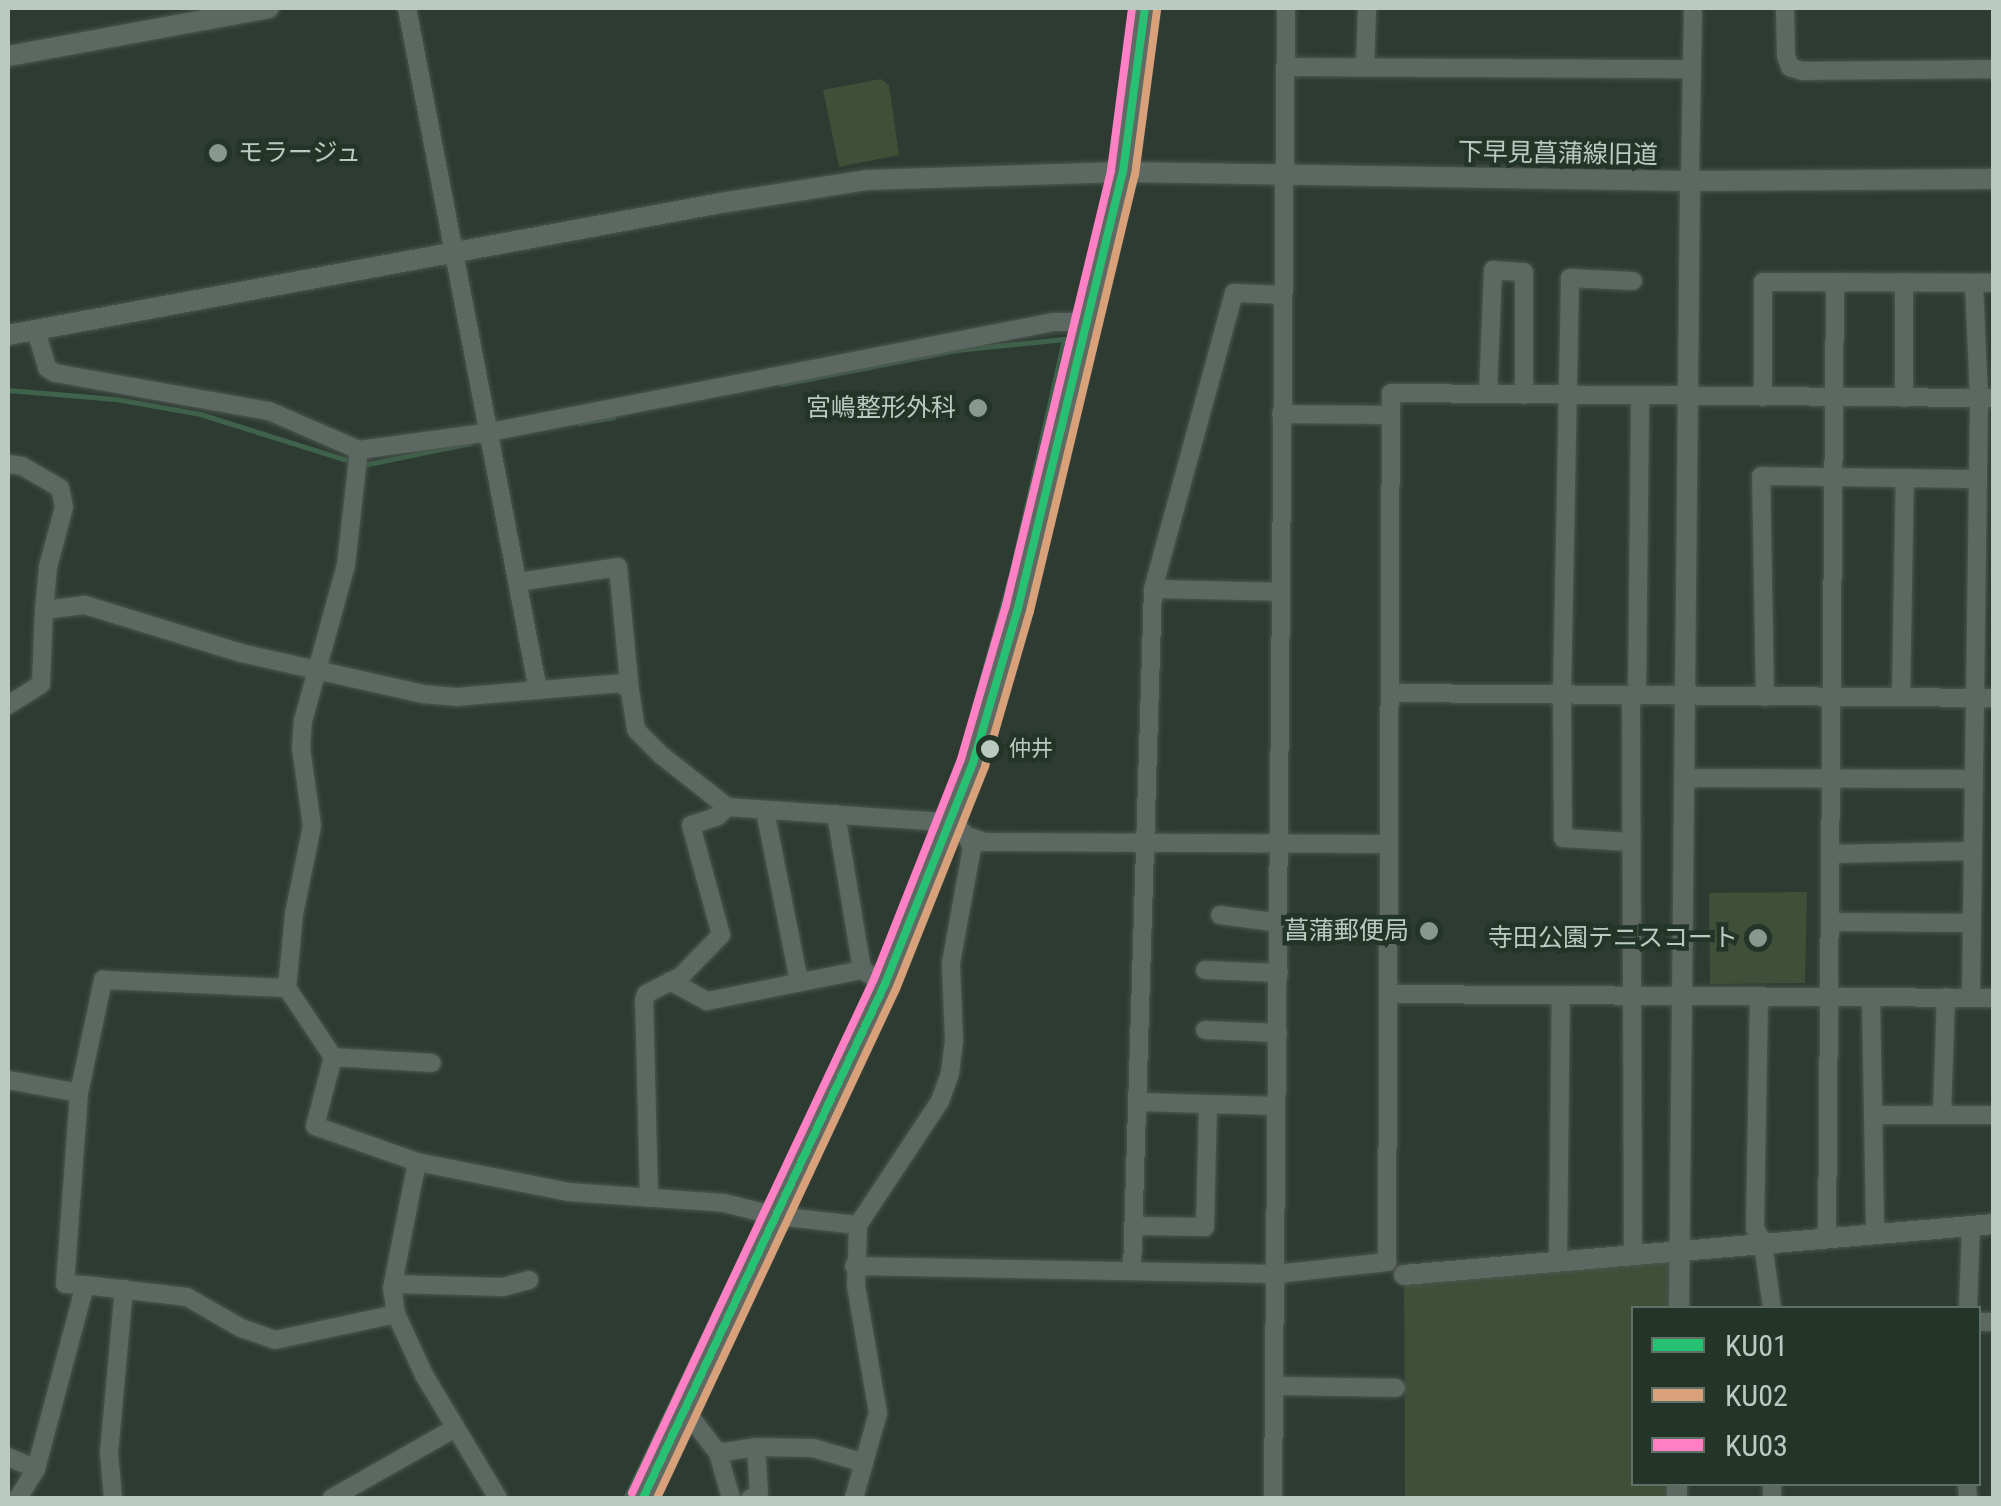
<!DOCTYPE html>
<html>
<head>
<meta charset="utf-8">
<style>
  body { margin:0 }
  #map { position:relative; width:2001px; height:1506px; overflow:hidden; background:#2e3b32; font-family:"Roboto Condensed","Noto Sans JP",sans-serif }
  div>[style] { position:absolute }
  [style*='--x'] { left:calc(var(--x)*1px); top:calc(var(--y)*1px); width:calc(var(--w)*1px); rotate:calc(var(--a)*1deg) }
  .green>* { inset:0; background:#404f38 }
  .stream>* { height:5px; margin:-2.5px; padding:0 2.5px; transform-origin:2.5px; border-radius:2.5px; background:#3e624b }
  .roads { filter:drop-shadow(0 0 2px #4c554f) drop-shadow(0 0 2px #4c554f) }
  .minor>* { height:18px; margin:-9px; padding:0 9px; transform-origin:9px; border-radius:9px; background:#5e6862 }
  .tertiary>* { height:20px; margin:-10px; padding:0 10px; transform-origin:10px; border-radius:10px; background:#5e6862 }
  .primary>* { height:25px; margin:-12.5px; padding:0 12.5px; transform-origin:12.5px; border-radius:12.5px; background:#606a63 }
  .bus-1>* { height:8px; margin:-4px; padding:0 4px; transform-origin:4px; border-radius:4px; background:#26c172 }
  .bus-2>* { height:8px; margin:-4px; padding:0 4px; transform-origin:4px; border-radius:4px; background:#d9a179 }
  .bus-3>* { height:8px; margin:-4px; padding:0 4px; transform-origin:4px; border-radius:4px; background:#ff80c5 }
  .dots>* { width:28px; height:28px; translate:-50% -50%; box-sizing:border-box; border:5px solid #223528; border-radius:50% }
  span { translate:-50% -50%; white-space:nowrap; text-align:center; line-height:1.15; -webkit-text-stroke:9px #223528; paint-order:stroke }
  .bus-label { font-size:22px; color:#bacac0 }
  .left { translate:0 -50%; text-align:left }
  .poi-label { font-size:25px; color:#bacac0 }
  .right { translate:-100% -50%; text-align:right }
  .street-label { font-size:25px; color:#bacac0 }
  .frame { position:absolute; inset:0; border:10px solid #bacac0; pointer-events:none }
  .legend { position:absolute; left:1631px; top:1306px; width:350px; height:180px; box-sizing:border-box; background:#223528; border:2px solid #5f7165; margin:0; padding:12px 18px; list-style:none; font-size:30px; color:#bacac0 }
  .legend li { display:flex; align-items:center; gap:20px; height:50px }
  .legend b { width:50px; border:2px solid #5f7165 }
</style>
</head>
<body>
<div id="map">
  <div class="green">
    <div style="clip-path:polygon(881px 79px,889px 85px,899px 155px,839px 167px,823px 90px)"></div>
    <div style="clip-path:polygon(1807px 892px,1805px 983px,1710px 984px,1709px 893px)"></div>
    <div style="clip-path:polygon(1674px 1259px,1673px 1308px,1634px 1308px,1634px 1484px,1670px 1484px,1670px 1498px,1405px 1498px,1404px 1284px)"></div>
  </div>
  <div class="stream">
    <div style="--x:781;--y:384;--w:178;--a:-11"></div>
    <div style="--x:956;--y:350;--w:109;--a:-5.8"></div>
    <div style="--x:1064;--y:339;--w:237;--a:102.7"></div>
    <div style="--x:1012;--y:570;--w:216;--a:105.6"></div>
    <div style="--x:8;--y:390;--w:108;--a:4.8"></div>
    <div style="--x:116;--y:399;--w:85;--a:10.1"></div>
    <div style="--x:200;--y:414;--w:160;--a:17.4"></div>
    <div style="--x:579;--y:423;--w:35;--a:-10"></div>
    <div style="--x:363;--y:465;--w:109;--a:-11.6"></div>
    <div style="--x:875;--y:972;--w:24;--a:-66"></div>
    <div style="--x:765;--y:1208;--w:250;--a:-64.9"></div>
    <div style="--x:625;--y:1498;--w:312;--a:-64.3"></div>
  </div>
  <div class="roads">
    <div class="minor">
      <div style="--x:407;--y:8;--w:694;--a:79.13"></div>
      <div style="--x:1785;--y:8;--w:48;--a:88.8"></div>
      <div style="--x:1786;--y:56;--w:12;--a:70"></div>
      <div style="--x:1790;--y:67;--w:13;--a:18"></div>
      <div style="--x:1802;--y:71;--w:192;--a:-0.6"></div>
      <div style="--x:1365;--y:66;--w:58;--a:-88"></div>
      <div style="--x:1285;--y:67;--w:407;--a:0.3"></div>
      <div style="--x:1690;--y:181;--w:173;--a:-89"></div>
      <div style="--x:1904;--y:282;--w:116;--a:90"></div>
      <div style="--x:36;--y:331;--w:39;--a:73"></div>
      <div style="--x:47;--y:368;--w:9;--a:32"></div>
      <div style="--x:55;--y:373;--w:217;--a:10.1"></div>
      <div style="--x:269;--y:411;--w:98;--a:23.4"></div>
      <div style="--x:359;--y:450;--w:132;--a:-7.8"></div>
      <div style="--x:490;--y:432;--w:575;--a:-11.04"></div>
      <div style="--x:1054;--y:322;--w:33;--a:0"></div>
      <div style="--x:1488;--y:394;--w:124;--a:-87.7"></div>
      <div style="--x:1493;--y:270;--w:31;--a:4"></div>
      <div style="--x:1524;--y:272;--w:123;--a:90"></div>
      <div style="--x:1763;--y:397;--w:115;--a:-90"></div>
      <div style="--x:1763;--y:282;--w:231;--a:0.2"></div>
      <div style="--x:1281;--y:414;--w:110;--a:0.5"></div>
      <div style="--x:8;--y:464;--w:14;--a:8"></div>
      <div style="--x:22;--y:466;--w:44;--a:30.1"></div>
      <div style="--x:60;--y:488;--w:19;--a:78"></div>
      <div style="--x:64;--y:507;--w:62;--a:104.9"></div>
      <div style="--x:48;--y:567;--w:43;--a:95.3"></div>
      <div style="--x:518;--y:582;--w:101;--a:-8.5"></div>
      <div style="--x:618;--y:567;--w:125;--a:84.5"></div>
      <div style="--x:1153;--y:589;--w:128;--a:1.3"></div>
      <div style="--x:1390;--y:693;--w:604;--a:0.47"></div>
      <div style="--x:1631;--y:695;--w:561;--a:89.8"></div>
      <div style="--x:1637;--y:696;--w:300;--a:-89.4"></div>
      <div style="--x:1765;--y:697;--w:221;--a:-91"></div>
      <div style="--x:1761;--y:476;--w:217;--a:0.8"></div>
      <div style="--x:1901;--y:697;--w:219;--a:-89"></div>
      <div style="--x:8;--y:705;--w:39;--a:-32"></div>
      <div style="--x:41;--y:684;--w:74;--a:-87.7"></div>
      <div style="--x:44;--y:610;--w:41;--a:-7"></div>
      <div style="--x:85;--y:605;--w:163;--a:17.1"></div>
      <div style="--x:241;--y:653;--w:187;--a:12.7"></div>
      <div style="--x:423;--y:694;--w:33;--a:5"></div>
      <div style="--x:456;--y:697;--w:166;--a:-4.8"></div>
      <div style="--x:621;--y:683;--w:12;--a:42"></div>
      <div style="--x:630;--y:691;--w:39;--a:81"></div>
      <div style="--x:636;--y:730;--w:35;--a:45"></div>
      <div style="--x:661;--y:755;--w:84;--a:38.2"></div>
      <div style="--x:727;--y:807;--w:227;--a:4"></div>
      <div style="--x:953;--y:823;--w:19;--a:43"></div>
      <div style="--x:967;--y:836;--w:18;--a:19"></div>
      <div style="--x:984;--y:842;--w:405;--a:0.3"></div>
      <div style="--x:1684;--y:778;--w:290;--a:0.2"></div>
      <div style="--x:765;--y:811;--w:173;--a:78.7"></div>
      <div style="--x:836;--y:814;--w:158;--a:80.5"></div>
      <div style="--x:862;--y:970;--w:12;--a:31"></div>
      <div style="--x:1630;--y:842;--w:67;--a:-176.6"></div>
      <div style="--x:1563;--y:838;--w:143;--a:-90.4"></div>
      <div style="--x:1562;--y:695;--w:417;--a:-88.9"></div>
      <div style="--x:1570;--y:278;--w:63;--a:2.7"></div>
      <div style="--x:1830;--y:854;--w:143;--a:-1.2"></div>
      <div style="--x:1220;--y:915;--w:60;--a:7.7"></div>
      <div style="--x:1830;--y:922;--w:142;--a:0.4"></div>
      <div style="--x:1205;--y:970;--w:74;--a:2.3"></div>
      <div style="--x:670;--y:981;--w:42;--a:28.4"></div>
      <div style="--x:707;--y:1001;--w:158;--a:-11.3"></div>
      <div style="--x:287;--y:988;--w:83;--a:56.3"></div>
      <div style="--x:333;--y:1057;--w:71;--a:104.6"></div>
      <div style="--x:315;--y:1126;--w:108;--a:19.4"></div>
      <div style="--x:417;--y:1162;--w:154;--a:11.2"></div>
      <div style="--x:568;--y:1192;--w:156;--a:4"></div>
      <div style="--x:724;--y:1203;--w:54;--a:14"></div>
      <div style="--x:776;--y:1216;--w:82;--a:6.3"></div>
      <div style="--x:1388;--y:994;--w:606;--a:0.38"></div>
      <div style="--x:1759;--y:997;--w:231;--a:91"></div>
      <div style="--x:1755;--y:1228;--w:18;--a:63"></div>
      <div style="--x:1763;--y:1244;--w:65;--a:82"></div>
      <div style="--x:1871;--y:997;--w:237;--a:89"></div>
      <div style="--x:1971;--y:997;--w:599;--a:-89.23"></div>
      <div style="--x:1979;--y:398;--w:115;--a:-92.5"></div>
      <div style="--x:1205;--y:1030;--w:73;--a:2.4"></div>
      <div style="--x:333;--y:1057;--w:99;--a:3.5"></div>
      <div style="--x:8;--y:1080;--w:72;--a:10.4"></div>
      <div style="--x:1140;--y:1102;--w:136;--a:1.7"></div>
      <div style="--x:1873;--y:1115;--w:121;--a:0"></div>
      <div style="--x:1942;--y:1115;--w:118;--a:-88.1"></div>
      <div style="--x:417;--y:1162;--w:128;--a:101.2"></div>
      <div style="--x:392;--y:1288;--w:26;--a:81"></div>
      <div style="--x:396;--y:1314;--w:67;--a:65.3"></div>
      <div style="--x:424;--y:1375;--w:144;--a:59"></div>
      <div style="--x:649;--y:1198;--w:198;--a:-91.4"></div>
      <div style="--x:644;--y:1000;--w:6;--a:-72"></div>
      <div style="--x:646;--y:994;--w:39;--a:-27"></div>
      <div style="--x:681;--y:976;--w:57;--a:-45.7"></div>
      <div style="--x:721;--y:935;--w:114;--a:-105.3"></div>
      <div style="--x:691;--y:825;--w:28;--a:-18"></div>
      <div style="--x:718;--y:816;--w:13;--a:-45"></div>
      <div style="--x:1135;--y:1226;--w:70;--a:0.8"></div>
      <div style="--x:1205;--y:1227;--w:123;--a:-88.6"></div>
      <div style="--x:1827;--y:1238;--w:956;--a:-89.52"></div>
      <div style="--x:1558;--y:1262;--w:266;--a:-89.4"></div>
      <div style="--x:854;--y:1266;--w:423;--a:1.1"></div>
      <div style="--x:1277;--y:1274;--w:111;--a:-6.2"></div>
      <div style="--x:1387;--y:1262;--w:869;--a:-89.74"></div>
      <div style="--x:1391;--y:393;--w:603;--a:0.48"></div>
      <div style="--x:1132;--y:1271;--w:682;--a:-88.24"></div>
      <div style="--x:1153;--y:589;--w:307;--a:-74.7"></div>
      <div style="--x:1234;--y:293;--w:47;--a:2.4"></div>
      <div style="--x:393;--y:1284;--w:110;--a:1.6"></div>
      <div style="--x:503;--y:1287;--w:27;--a:-15"></div>
      <div style="--x:85;--y:1285;--w:103;--a:6.7"></div>
      <div style="--x:187;--y:1297;--w:62;--a:29.9"></div>
      <div style="--x:241;--y:1328;--w:36;--a:19"></div>
      <div style="--x:275;--y:1340;--w:124;--a:-12.1"></div>
      <div style="--x:1968;--y:1308;--w:82;--a:-87.9"></div>
      <div style="--x:1978;--y:1322;--w:16;--a:0"></div>
      <div style="--x:1275;--y:1386;--w:121;--a:0.9"></div>
      <div style="--x:685;--y:1410;--w:54;--a:52.5"></div>
      <div style="--x:718;--y:1453;--w:47;--a:73.9"></div>
      <div style="--x:756;--y:1447;--w:57;--a:1"></div>
      <div style="--x:813;--y:1448;--w:53;--a:16.4"></div>
      <div style="--x:718;--y:1453;--w:38;--a:-9"></div>
      <div style="--x:756;--y:1447;--w:48;--a:86.4"></div>
      <div style="--x:759;--y:1495;--w:9;--a:159"></div>
      <div style="--x:8;--y:1457;--w:30;--a:23"></div>
      <div style="--x:1967;--y:1484;--w:14;--a:86"></div>
      <div style="--x:18;--y:1498;--w:34;--a:-58"></div>
      <div style="--x:36;--y:1469;--w:190;--a:-75.1"></div>
      <div style="--x:85;--y:1285;--w:20;--a:-177"></div>
      <div style="--x:65;--y:1284;--w:192;--a:-85.8"></div>
      <div style="--x:79;--y:1093;--w:116;--a:-78"></div>
      <div style="--x:103;--y:980;--w:184;--a:2.5"></div>
      <div style="--x:287;--y:988;--w:74;--a:-84.6"></div>
      <div style="--x:294;--y:914;--w:90;--a:-78.4"></div>
      <div style="--x:312;--y:826;--w:79;--a:-98"></div>
      <div style="--x:301;--y:748;--w:27;--a:-86"></div>
      <div style="--x:303;--y:721;--w:162;--a:-74.6"></div>
      <div style="--x:346;--y:565;--w:116;--a:-83.6"></div>
      <div style="--x:113;--y:1498;--w:45;--a:-95.1"></div>
      <div style="--x:109;--y:1453;--w:165;--a:-84.8"></div>
      <div style="--x:332;--y:1498;--w:142;--a:-29.6"></div>
      <div style="--x:854;--y:1498;--w:88;--a:-74.2"></div>
      <div style="--x:878;--y:1413;--w:129;--a:-99.8"></div>
      <div style="--x:856;--y:1286;--w:61;--a:-88.1"></div>
      <div style="--x:858;--y:1225;--w:149;--a:-56.5"></div>
      <div style="--x:940;--y:1101;--w:30;--a:-70"></div>
      <div style="--x:950;--y:1073;--w:32;--a:-83"></div>
      <div style="--x:954;--y:1041;--w:78;--a:-92.2"></div>
      <div style="--x:951;--y:963;--w:117;--a:-79.7"></div>
      <div style="--x:972;--y:848;--w:13;--a:-113"></div>
      <div style="--x:1273;--y:1498;--w:1490;--a:-89.5"></div>
      <div style="--x:1772;--y:1498;--w:14;--a:-90"></div>
    </div>
    <div class="tertiary">
      <div style="--x:8;--y:56;--w:265;--a:-10.4"></div>
      <div style="--x:8;--y:335;--w:725;--a:-10.49"></div>
      <div style="--x:721;--y:203;--w:147;--a:-9"></div>
      <div style="--x:866;--y:180;--w:257;--a:-1.8"></div>
      <div style="--x:1123;--y:172;--w:567;--a:0.91"></div>
      <div style="--x:1690;--y:181;--w:304;--a:-0.4"></div>
      <div style="--x:1404;--y:1275;--w:592;--a:-4.94"></div>
      <div style="--x:1679;--y:1308;--w:1127;--a:-89.44"></div>
      <div style="--x:1677;--y:1498;--w:14;--a:-90"></div>
    </div>
    <div class="primary">
      <div style="--x:643;--y:1498;--w:568;--a:-64.79"></div>
      <div style="--x:885;--y:984;--w:238;--a:-68.3"></div>
      <div style="--x:973;--y:763;--w:161;--a:-73.8"></div>
      <div style="--x:1018;--y:608;--w:448;--a:-76.5"></div>
      <div style="--x:1123;--y:172;--w:165;--a:-82.4"></div>
    </div>
  </div>
  <div class="bus-1">
    <div style="--x:643;--y:1498;--w:568;--a:-64.79"></div>
    <div style="--x:885;--y:984;--w:238;--a:-68.3"></div>
    <div style="--x:973;--y:763;--w:161;--a:-73.8"></div>
    <div style="--x:1018;--y:608;--w:448;--a:-76.5"></div>
    <div style="--x:1123;--y:172;--w:165;--a:-82.4"></div>
  </div>
  <div class="bus-2">
    <div style="--x:657;--y:1498;--w:562;--a:-64.85"></div>
    <div style="--x:896;--y:989;--w:240;--a:-68.2"></div>
    <div style="--x:985;--y:766;--w:161;--a:-73.8"></div>
    <div style="--x:1030;--y:611;--w:448;--a:-76.5"></div>
    <div style="--x:1135;--y:175;--w:166;--a:-82.4"></div>
  </div>
  <div class="bus-3">
    <div style="--x:632;--y:1493;--w:568;--a:-64.79"></div>
    <div style="--x:874;--y:979;--w:237;--a:-68.4"></div>
    <div style="--x:961;--y:759;--w:160;--a:-73.7"></div>
    <div style="--x:1006;--y:605;--w:447;--a:-76.4"></div>
    <div style="--x:1111;--y:170;--w:163;--a:-82.6"></div>
  </div>
  <div class="dots">
    <div style="left:218px;top:153px;background:#89988e"></div>
    <div style="left:978px;top:408px;background:#89988e"></div>
    <div style="left:990px;top:749px;background:#bacac0"></div>
    <div style="left:1429px;top:931px;background:#89988e"></div>
    <div style="left:1758px;top:938px;background:#89988e"></div>
  </div>
  <div class="bus-label">
    <span class="left" style="left:1009px;top:749px">仲井</span>
  </div>
  <div class="poi-label">
    <span class="left" style="left:238px;top:153px">モラージュ</span>
    <span class="right" style="left:956px;top:408px">宮嶋整形外科</span>
    <span class="right" style="left:1409px;top:931px">菖蒲郵便局</span>
    <span class="right" style="left:1738px;top:938px">寺田公園テニスコート</span>
  </div>
  <div class="street-label">
    <span style="left:1558px;top:154px;rotate:1deg">下早見菖蒲線旧道</span>
  </div>
  <div class="frame"></div>
  <ul class="legend">
  <li><b style="height:12px;background:#26c172"></b>KU01</li>
  <li><b style="height:12px;background:#d9a179"></b>KU02</li>
  <li><b style="height:12px;background:#ff80c5"></b>KU03</li>
  </ul>
</div>
</body>
</html>
